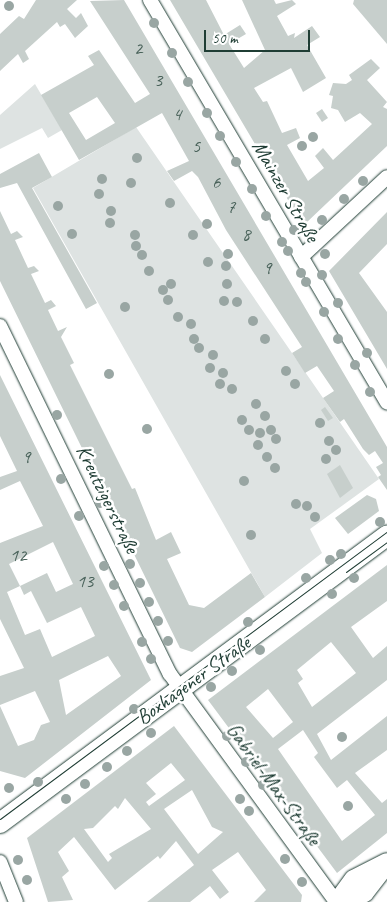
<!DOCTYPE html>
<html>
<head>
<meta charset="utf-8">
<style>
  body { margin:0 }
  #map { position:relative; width:387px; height:902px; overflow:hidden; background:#fff; font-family:Caveat,sans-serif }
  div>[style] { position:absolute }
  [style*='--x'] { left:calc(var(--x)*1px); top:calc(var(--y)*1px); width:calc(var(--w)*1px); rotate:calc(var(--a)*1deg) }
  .green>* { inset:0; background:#dee3e2 }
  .building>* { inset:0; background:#c7cfcc }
  .roads { filter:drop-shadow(0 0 1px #1f3d34) drop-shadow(0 0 1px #1f3d34) }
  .street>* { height:14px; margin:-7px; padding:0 7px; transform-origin:7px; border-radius:7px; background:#fff }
  .secondary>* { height:20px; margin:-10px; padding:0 10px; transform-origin:10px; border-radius:10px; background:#fff }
  .tram>* { height:1px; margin:-0.5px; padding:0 0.5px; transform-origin:0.5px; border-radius:0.5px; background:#1f3d34 }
  .trees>* { width:10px; height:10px; margin:-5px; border-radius:50%; background:#99a6a3 }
  span { translate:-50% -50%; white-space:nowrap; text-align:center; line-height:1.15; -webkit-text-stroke:5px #fff; paint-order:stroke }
  .number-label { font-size:19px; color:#49625a }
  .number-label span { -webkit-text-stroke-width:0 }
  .street-label { font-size:21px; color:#1f3d34 }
  .scale { position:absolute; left:204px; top:30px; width:106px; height:22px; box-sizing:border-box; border:2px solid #1f3d34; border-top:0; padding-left:6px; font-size:15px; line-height:18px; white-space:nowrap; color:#1f3d34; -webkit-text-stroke:4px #fff; paint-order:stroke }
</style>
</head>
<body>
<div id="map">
  <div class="green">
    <div style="clip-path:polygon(35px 84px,62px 130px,48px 138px,42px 128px,0 149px,0 115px)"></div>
    <div style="clip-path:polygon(136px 127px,379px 479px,310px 529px,322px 553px,265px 597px,33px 188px)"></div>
  </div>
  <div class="building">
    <div style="clip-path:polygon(36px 0,77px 0,67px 9px,76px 18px,81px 13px,88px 26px,75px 38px,65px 24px,60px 27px,57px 22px,25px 51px,29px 59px,23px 63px,18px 54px,0 71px,0 34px,19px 16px,24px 19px)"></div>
    <div style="clip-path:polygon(evenodd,124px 0,387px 447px,387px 490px,378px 477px,381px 475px,376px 467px,383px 463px,375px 451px,369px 455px,363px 449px,344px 419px,340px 422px,323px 398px,334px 391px,317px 366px,305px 373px,292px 353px,302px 347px,226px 230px,198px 177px,192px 171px,174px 181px,167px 171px,189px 161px,162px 113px,79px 160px,41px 95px,94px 65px,88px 56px,99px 50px,135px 103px,150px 94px,90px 1px,124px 0,97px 97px,115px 123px,86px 140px,69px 113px,97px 97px)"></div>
    <div style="clip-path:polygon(170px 0,206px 0,224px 35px,240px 25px,246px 34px,229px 44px,244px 68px,265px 50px,242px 0,274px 0,276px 4px,292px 0,296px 4px,277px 16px,288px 36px,295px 33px,294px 38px,312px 26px,320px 37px,307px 45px,326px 78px,303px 92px,291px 68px,254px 88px,263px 102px,267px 101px,282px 133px,296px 128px,300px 138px,287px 145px,308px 181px,324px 168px,315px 156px,323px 148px,333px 160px,372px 124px,360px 113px,345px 122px,338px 110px,331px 108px,333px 96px,329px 95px,333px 83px,346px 84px,352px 80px,349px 75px,371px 59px,380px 68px,367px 80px,387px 102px,383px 107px,387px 109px,387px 146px,306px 223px,301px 222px)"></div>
    <div style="clip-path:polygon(354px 0,387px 0,387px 44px,353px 4px)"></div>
    <div style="clip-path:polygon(322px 109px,328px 118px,322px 122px,316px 113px)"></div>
    <div style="clip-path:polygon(39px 153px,52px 177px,32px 188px,97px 303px,86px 309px,17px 183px,0 188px,0 174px)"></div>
    <div style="clip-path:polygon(0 211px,11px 234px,17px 231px,23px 237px,15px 240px,28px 268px,34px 266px,39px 271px,31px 274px,45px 303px,51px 300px,56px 306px,48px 310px,58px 331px,67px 327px,61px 337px,74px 363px,70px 365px,132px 489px,135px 488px,156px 540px,171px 532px,181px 553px,167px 559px,189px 605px,204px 608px,251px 573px,265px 597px,192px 652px,180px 648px,0 281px)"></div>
    <div style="clip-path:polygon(387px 212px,387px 244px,359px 273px,387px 312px,387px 369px,329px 271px)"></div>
    <div style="clip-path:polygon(evenodd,0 375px,151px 680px,25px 778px,0 771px,0 706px,18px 746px,34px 740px,41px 725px,50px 722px,35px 691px,0 705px,0 676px,24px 668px,0 619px,0 543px,43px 526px,20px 481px,0 490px,0 477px,17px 471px,0 436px,0 375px,53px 542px,73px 584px,56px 592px,47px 573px,20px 586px,24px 595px,31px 591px,47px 623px,81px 607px,95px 636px,52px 657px,40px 629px,25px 635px,7px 592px,20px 586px,9px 564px,53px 542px,0 375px,108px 656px,121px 676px,66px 715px,59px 680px,108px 656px)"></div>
    <div style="clip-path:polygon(325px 407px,333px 418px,328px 421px,321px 410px)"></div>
    <div style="clip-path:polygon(340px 465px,353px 488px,340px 498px,327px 474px)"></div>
    <div style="clip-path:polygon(367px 495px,376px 499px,379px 511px,348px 534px,335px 518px)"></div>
    <div style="clip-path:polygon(evenodd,387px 565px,387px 601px,351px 627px,373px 658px,387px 646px,387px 680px,317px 734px,331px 760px,387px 716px,387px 750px,355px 773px,382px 803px,387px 799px,387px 833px,337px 873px,208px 700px,387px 565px,331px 642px,356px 673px,312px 707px,298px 683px,303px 679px,297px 670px,331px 642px,387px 565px,268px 689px,293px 722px,273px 738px,246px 707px,268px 689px,387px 565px,303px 730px,318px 753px,314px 757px,337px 788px,347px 780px,375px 815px,342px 841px,278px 749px,303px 730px)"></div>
    <div style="clip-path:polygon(evenodd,174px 726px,302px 895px,301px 902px,254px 902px,266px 890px,238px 852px,212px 870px,229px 892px,220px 899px,210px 886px,190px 902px,147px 902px,194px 865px,176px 841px,160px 859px,158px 856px,115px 890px,74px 837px,58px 852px,69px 871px,62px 877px,73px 900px,48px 902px,27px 838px,174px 726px,171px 763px,185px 780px,149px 806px,146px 802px,156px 794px,146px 783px,171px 763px,174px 726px,192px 790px,212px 827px,223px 832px,198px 854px,164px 809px,192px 790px,174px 726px,125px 798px,151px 829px,109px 854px,112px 858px,108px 862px,84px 829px,93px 828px,115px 806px,118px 809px,125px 798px)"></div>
  </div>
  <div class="roads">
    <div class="street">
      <div style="--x:150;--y:0;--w:467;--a:59.5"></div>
      <div style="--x:301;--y:257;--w:117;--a:-42.9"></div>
      <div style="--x:0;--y:326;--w:387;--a:64"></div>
      <div style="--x:170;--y:674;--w:282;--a:53.9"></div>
      <div style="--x:0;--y:862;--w:43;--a:68.2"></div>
    </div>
    <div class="secondary">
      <div style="--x:0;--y:823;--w:482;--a:-36.6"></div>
      <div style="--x:338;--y:902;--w:27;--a:-54"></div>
      <div style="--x:354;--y:880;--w:37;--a:-27"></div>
      <div style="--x:343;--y:902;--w:23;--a:-25"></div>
      <div style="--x:364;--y:892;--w:28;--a:-52"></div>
    </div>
  </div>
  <div class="tram">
    <div style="--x:346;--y:572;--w:51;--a:-36.2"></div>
    <div style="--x:0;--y:819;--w:482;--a:-36.6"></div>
  </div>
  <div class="trees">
    <div style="left:9px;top:6px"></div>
    <div style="left:154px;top:23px"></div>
    <div style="left:172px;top:53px"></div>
    <div style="left:188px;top:82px"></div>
    <div style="left:207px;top:113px"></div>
    <div style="left:220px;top:136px"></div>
    <div style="left:313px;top:137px"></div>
    <div style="left:302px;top:146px"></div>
    <div style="left:137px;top:158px"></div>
    <div style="left:236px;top:162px"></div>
    <div style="left:102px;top:179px"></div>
    <div style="left:363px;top:181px"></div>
    <div style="left:131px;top:183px"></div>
    <div style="left:252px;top:189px"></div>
    <div style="left:99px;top:194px"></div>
    <div style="left:344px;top:199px"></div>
    <div style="left:170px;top:203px"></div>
    <div style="left:58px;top:206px"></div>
    <div style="left:111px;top:211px"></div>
    <div style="left:266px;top:216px"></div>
    <div style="left:322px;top:220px"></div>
    <div style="left:110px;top:223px"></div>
    <div style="left:207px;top:224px"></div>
    <div style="left:294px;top:230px"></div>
    <div style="left:72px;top:234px"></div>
    <div style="left:135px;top:235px"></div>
    <div style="left:193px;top:235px"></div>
    <div style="left:282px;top:242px"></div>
    <div style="left:136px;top:246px"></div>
    <div style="left:288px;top:251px"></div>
    <div style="left:228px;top:254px"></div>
    <div style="left:325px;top:254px"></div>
    <div style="left:142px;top:255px"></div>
    <div style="left:208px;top:262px"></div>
    <div style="left:226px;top:266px"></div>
    <div style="left:149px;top:271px"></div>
    <div style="left:301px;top:273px"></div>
    <div style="left:322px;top:275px"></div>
    <div style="left:306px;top:282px"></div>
    <div style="left:171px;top:284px"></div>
    <div style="left:227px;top:284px"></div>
    <div style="left:163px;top:290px"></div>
    <div style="left:168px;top:300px"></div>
    <div style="left:224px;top:301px"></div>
    <div style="left:237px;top:302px"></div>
    <div style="left:338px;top:303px"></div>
    <div style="left:125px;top:307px"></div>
    <div style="left:324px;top:312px"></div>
    <div style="left:178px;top:317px"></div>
    <div style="left:253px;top:321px"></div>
    <div style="left:191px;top:324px"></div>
    <div style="left:194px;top:339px"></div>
    <div style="left:265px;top:339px"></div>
    <div style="left:338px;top:339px"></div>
    <div style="left:199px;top:348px"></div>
    <div style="left:367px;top:353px"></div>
    <div style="left:213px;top:355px"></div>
    <div style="left:355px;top:365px"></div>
    <div style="left:210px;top:368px"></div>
    <div style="left:286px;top:371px"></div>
    <div style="left:223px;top:373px"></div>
    <div style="left:109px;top:374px"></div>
    <div style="left:220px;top:384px"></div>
    <div style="left:295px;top:384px"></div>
    <div style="left:232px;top:389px"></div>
    <div style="left:370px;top:392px"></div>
    <div style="left:256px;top:404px"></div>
    <div style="left:57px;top:415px"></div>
    <div style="left:265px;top:416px"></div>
    <div style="left:242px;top:420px"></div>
    <div style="left:320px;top:423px"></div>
    <div style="left:147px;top:429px"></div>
    <div style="left:249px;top:430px"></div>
    <div style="left:271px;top:430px"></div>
    <div style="left:260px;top:433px"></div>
    <div style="left:276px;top:439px"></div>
    <div style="left:329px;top:441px"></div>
    <div style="left:258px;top:445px"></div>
    <div style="left:336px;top:450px"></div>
    <div style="left:267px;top:457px"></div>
    <div style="left:326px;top:459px"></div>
    <div style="left:275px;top:468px"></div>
    <div style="left:61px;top:479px"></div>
    <div style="left:244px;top:481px"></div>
    <div style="left:100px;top:503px"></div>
    <div style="left:296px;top:504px"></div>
    <div style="left:307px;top:506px"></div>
    <div style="left:79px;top:516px"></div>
    <div style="left:315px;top:517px"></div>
    <div style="left:380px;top:522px"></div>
    <div style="left:251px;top:535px"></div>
    <div style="left:341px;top:554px"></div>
    <div style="left:330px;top:560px"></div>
    <div style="left:130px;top:564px"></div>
    <div style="left:104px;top:566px"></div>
    <div style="left:306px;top:578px"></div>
    <div style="left:354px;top:578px"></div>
    <div style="left:140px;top:583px"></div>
    <div style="left:114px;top:585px"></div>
    <div style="left:332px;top:594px"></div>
    <div style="left:149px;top:602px"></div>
    <div style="left:124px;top:606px"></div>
    <div style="left:158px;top:621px"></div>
    <div style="left:248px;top:622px"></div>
    <div style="left:168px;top:641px"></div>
    <div style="left:142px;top:642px"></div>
    <div style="left:260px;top:650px"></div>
    <div style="left:151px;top:659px"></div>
    <div style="left:232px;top:671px"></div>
    <div style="left:211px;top:687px"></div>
    <div style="left:134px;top:709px"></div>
    <div style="left:151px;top:733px"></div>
    <div style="left:227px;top:736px"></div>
    <div style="left:342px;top:737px"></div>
    <div style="left:127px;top:751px"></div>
    <div style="left:246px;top:762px"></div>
    <div style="left:107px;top:767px"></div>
    <div style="left:38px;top:782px"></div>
    <div style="left:85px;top:784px"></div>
    <div style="left:263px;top:785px"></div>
    <div style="left:9px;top:788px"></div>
    <div style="left:66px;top:799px"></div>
    <div style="left:240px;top:799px"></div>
    <div style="left:348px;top:806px"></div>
    <div style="left:249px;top:811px"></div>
    <div style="left:285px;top:859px"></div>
    <div style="left:18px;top:860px"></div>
    <div style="left:27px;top:880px"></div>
    <div style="left:302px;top:882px"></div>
  </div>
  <div class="number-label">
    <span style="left:138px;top:49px">2</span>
    <span style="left:158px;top:81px">3</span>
    <span style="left:177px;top:115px">4</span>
    <span style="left:196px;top:147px">5</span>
    <span style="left:216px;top:183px">6</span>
    <span style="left:231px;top:208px">7</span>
    <span style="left:246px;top:235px">8</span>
    <span style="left:267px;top:269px">9</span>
    <span style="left:26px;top:458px">9</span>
    <span style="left:18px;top:556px">12</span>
    <span style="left:85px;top:582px">13</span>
  </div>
  <div class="street-label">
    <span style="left:286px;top:191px;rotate:60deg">Mainzer Straße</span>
    <span style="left:108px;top:499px;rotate:64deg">Kreutzigerstraße</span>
    <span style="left:193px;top:680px;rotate:-36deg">Boxhagener Straße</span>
    <span style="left:274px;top:784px;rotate:54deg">Gabriel-Max-Straße</span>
  </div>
  <div class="scale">50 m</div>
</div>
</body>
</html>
